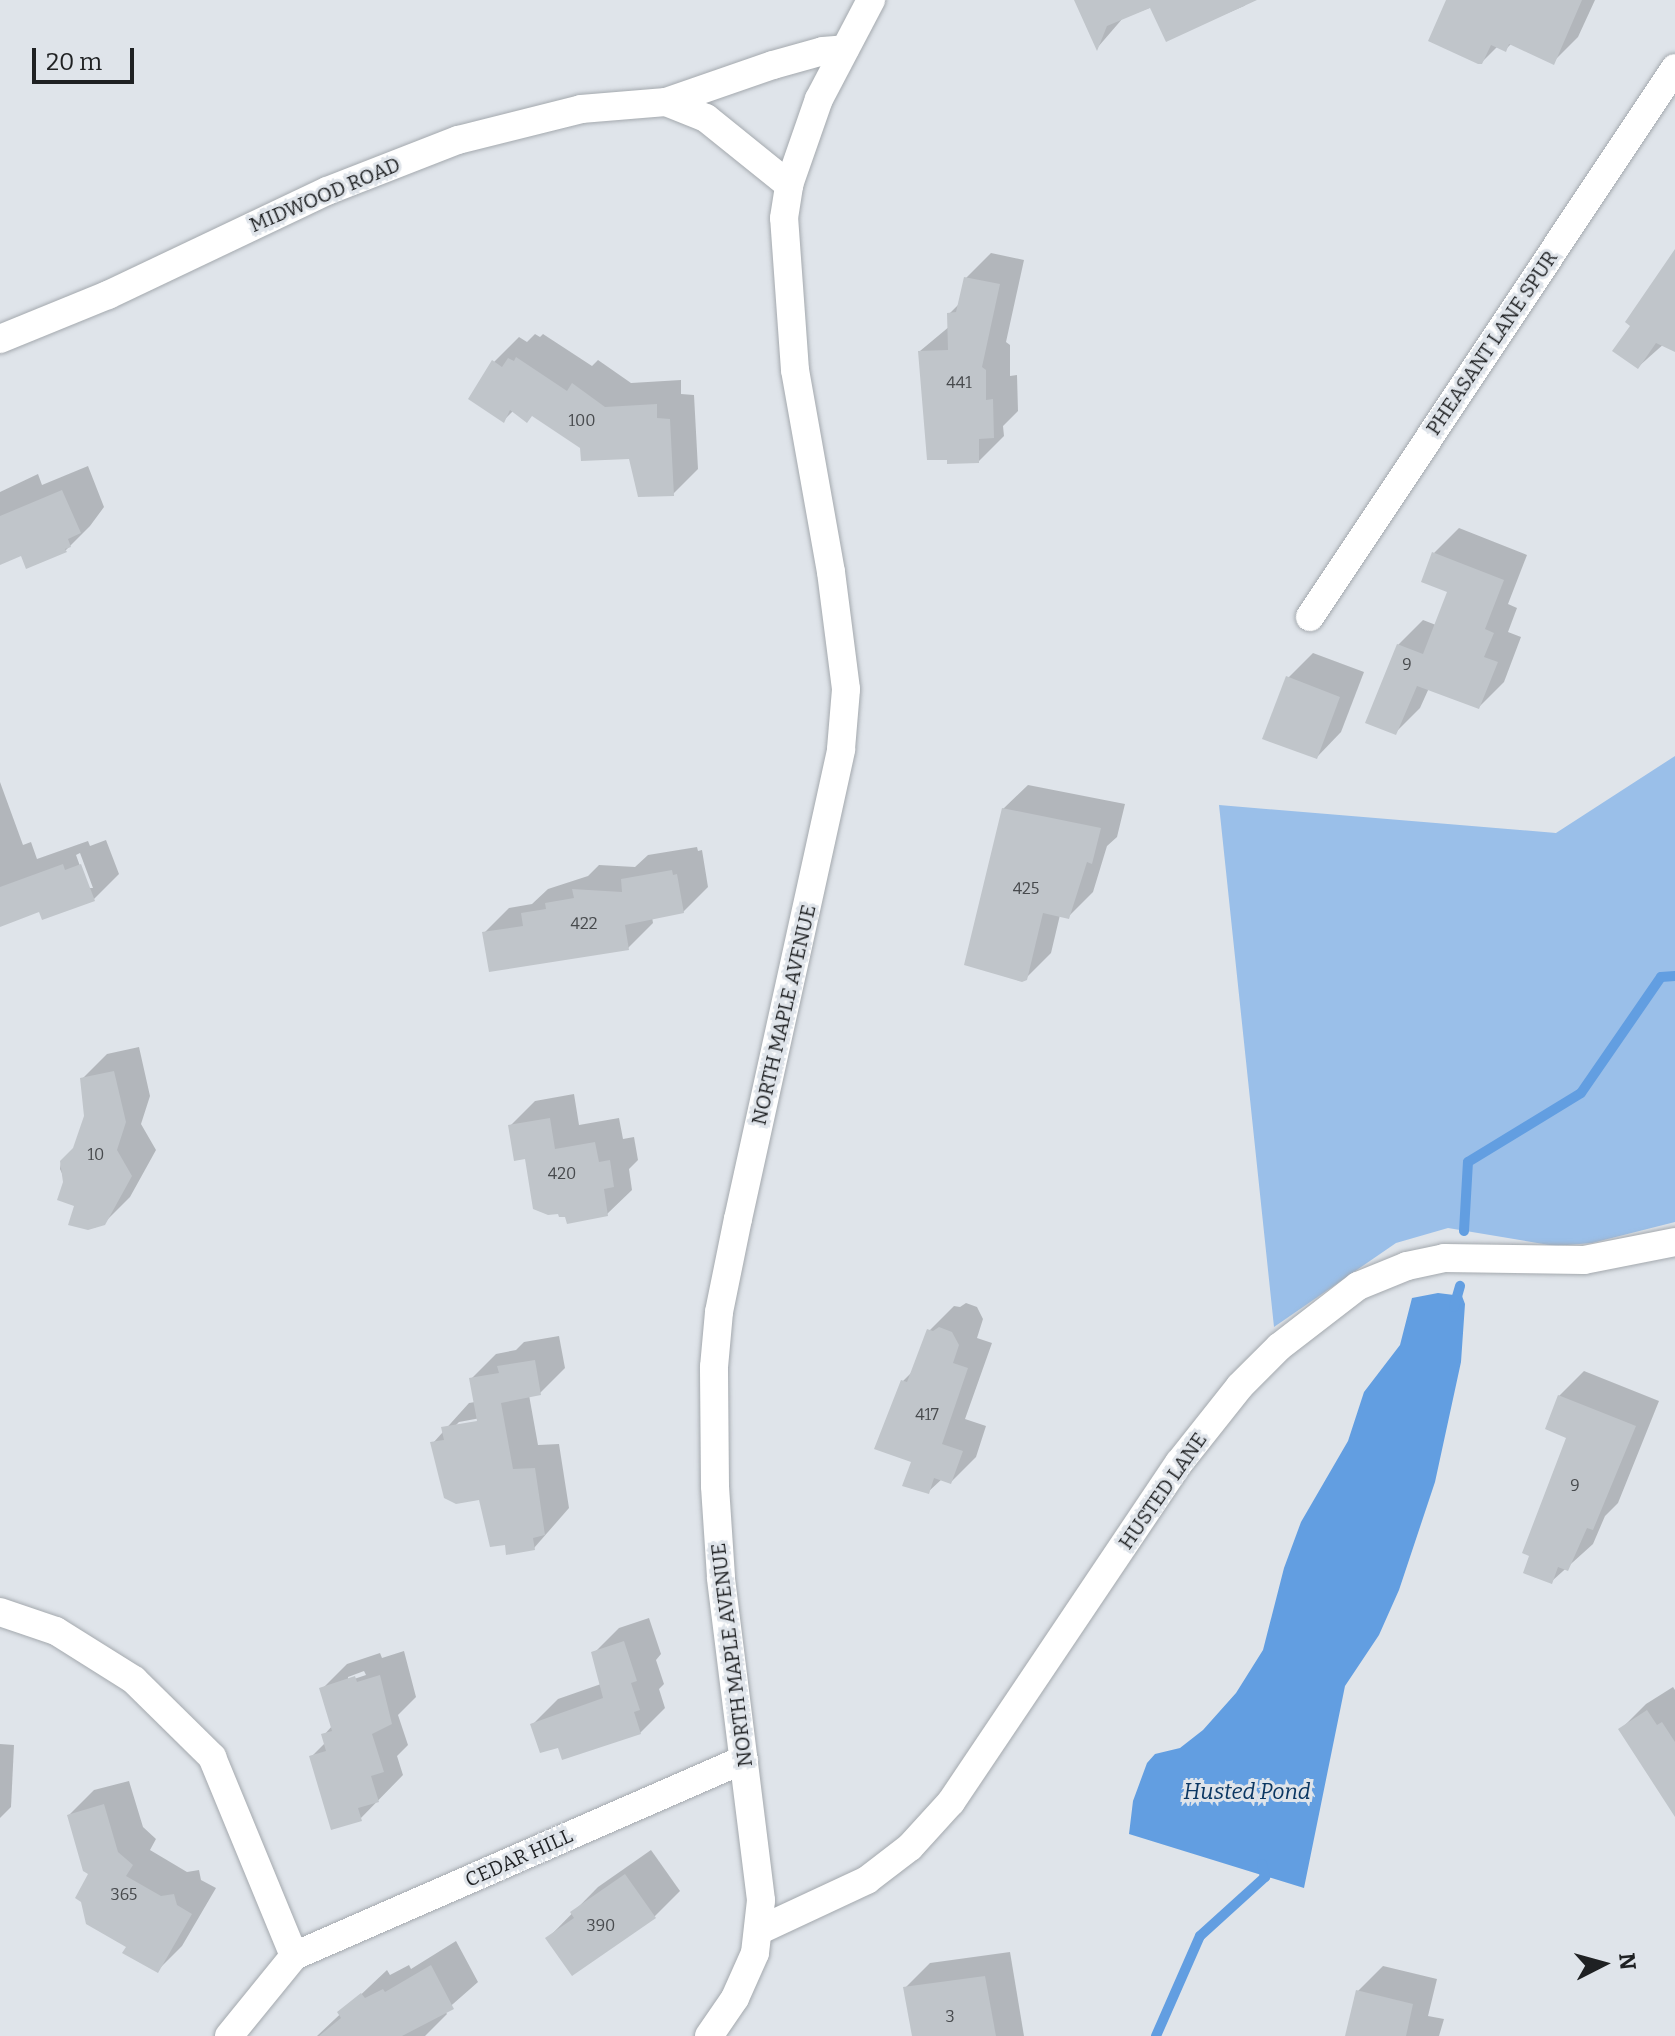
<!DOCTYPE html>
<html>
<head>
<meta charset="utf-8">
<style>
  body { margin:0 }
  #map { position:relative; width:1675px; height:2036px; overflow:hidden; background:#dfe4ea; font-family:Bitter,serif }
  div>[style] { position:absolute }
  [style*='--x'] { left:calc(var(--x)*1px); top:calc(var(--y)*1px); width:calc(var(--w)*1px); rotate:calc(var(--a)*1deg) }
  .green>* { inset:0; background:#9abfe9 }
  .water>* { inset:0; background:#629ee1 }
  .shadow>* { inset:0; background:#0003 }
  .stream>* { height:10px; margin:-5px; padding:0 5px; transform-origin:5px; border-radius:5px; background:#629ee1 }
  .building>* { inset:0; background:#c0c5ca }
  .roads { filter:drop-shadow(0 0 2px #a4a9ae) drop-shadow(0 0 2px #a4a9ae) }
  .street>* { height:28px; margin:-14px; padding:0 14px; transform-origin:14px; border-radius:14px; background:#fff }
  span { translate:-50% -50%; white-space:nowrap; text-align:center; line-height:1.15; -webkit-text-stroke:6px #dfe4ea; paint-order:stroke }
  .number-label { font-size:16px; color:#474a4d }
  .number-label span { -webkit-text-stroke-width:0 }
  .street-label { font-size:20px; color:#1f2123 }
  .water-label { font-size:22px; color:#0b3762; font-style:italic }
  .north { position:absolute; left:1563px; top:1924px; width:80px; height:80px; -webkit-text-stroke:6px #dfe4ea; paint-order:stroke; rotate:84deg; font-size:22px; font-weight:700; line-height:32px; text-align:center; color:#1f2123 }
  .north::after { content:''; display:block; margin:auto; width:28px; height:36px; background:#1f2123; clip-path:polygon(50% 0,100% 100%,50% 72%,0 100%) }
  .scale { position:absolute; left:32px; top:48px; width:102px; height:36px; box-sizing:border-box; border:4px solid #1f2123; border-top:0; padding-left:10px; font-size:24px; line-height:28px; white-space:nowrap; color:#1f2123; -webkit-text-stroke:6px #dfe4ea; paint-order:stroke }
</style>
</head>
<body>
<div id="map">
  <div class="green">
    <div style="clip-path:polygon(1675px 756px,1675px 1222px,1592px 1243px,1555px 1246px,1448px 1228px,1396px 1243px,1274px 1327px,1219px 805px,1556px 833px)"></div>
  </div>
  <div class="water">
    <div style="clip-path:polygon(1438px 1293px,1462px 1296px,1465px 1304px,1461px 1362px,1435px 1482px,1399px 1590px,1379px 1635px,1345px 1686px,1304px 1888px,1129px 1834px,1133px 1801px,1147px 1763px,1155px 1754px,1180px 1748px,1203px 1730px,1236px 1693px,1263px 1650px,1284px 1568px,1301px 1522px,1348px 1441px,1364px 1392px,1400px 1345px,1412px 1298px)"></div>
  </div>
  <div class="shadow">
    <div style="clip-path:polygon(1076px 0,1251px 0,1244px 6px,1167px 39px,1152px 7px,1123px 18px,1098px 47px)"></div>
    <div style="clip-path:polygon(1449px 0,1595px 0,1578px 37px,1553px 62px,1512px 43px,1506px 49px,1498px 46px,1482px 62px)"></div>
    <div style="clip-path:polygon(991px 253px,1024px 260px,1006px 342px,1010px 345px,1010px 376px,1017px 375px,1018px 411px,1003px 426px,1004px 436px,979px 461px,920px 351px,950px 326px,949px 314px,960px 303px,966px 278px)"></div>
    <div style="clip-path:polygon(1675px 255px,1675px 334px,1638px 367px)"></div>
    <div style="clip-path:polygon(535px 334px,540px 337px,543px 334px,592px 366px,598px 360px,631px 383px,681px 380px,681px 394px,694px 395px,698px 469px,673px 494px,630px 457px,582px 447px,533px 414px,513px 411px,503px 421px,494px 362px,519px 337px,527px 342px)"></div>
    <div style="clip-path:polygon(88px 466px,104px 507px,90px 526px,66px 550px,22px 553px,0 563px,0 492px,38px 474px,42px 485px)"></div>
    <div style="clip-path:polygon(1459px 528px,1527px 555px,1508px 604px,1517px 608px,1508px 632px,1521px 637px,1504px 682px,1479px 707px,1429px 688px,1420px 708px,1396px 732px,1398px 645px,1423px 620px,1436px 625px,1450px 591px,1434px 553px)"></div>
    <div style="clip-path:polygon(1313px 653px,1364px 672px,1341px 732px,1317px 757px,1288px 678px)"></div>
    <div style="clip-path:polygon(evenodd,0 782px,23px 845px,31px 842px,37px 859px,88px 841px,90px 846px,106px 840px,119px 874px,94px 899px,41px 910px,0 924px,0 782px,80px 853px,93px 888px,88px 888px,76px 855px,80px 853px)"></div>
    <div style="clip-path:polygon(1028px 785px,1125px 804px,1117px 837px,1107px 846px,1093px 892px,1068px 917px,1060px 915px,1051px 953px,1026px 978px,1003px 809px)"></div>
    <div style="clip-path:polygon(697px 847px,698px 851px,702px 850px,708px 887px,683px 912px,652px 917px,653px 923px,628px 948px,484px 933px,509px 908px,532px 904px,548px 889px,588px 876px,599px 865px,635px 867px,648px 855px)"></div>
    <div style="clip-path:polygon(139px 1047px,150px 1096px,141px 1124px,156px 1150px,130px 1197px,104px 1223px,94px 1228px,70px 1224px,76px 1204px,60px 1169px,61px 1162px,75px 1148px,86px 1116px,82px 1079px,107px 1054px)"></div>
    <div style="clip-path:polygon(574px 1094px,579px 1125px,619px 1118px,623px 1139px,634px 1137px,638px 1160px,629px 1169px,632px 1190px,607px 1214px,567px 1215px,526px 1157px,510px 1126px,535px 1101px)"></div>
    <div style="clip-path:polygon(966px 1303px,977px 1307px,983px 1319px,977px 1338px,992px 1343px,965px 1419px,986px 1426px,976px 1457px,951px 1482px,942px 1479px,928px 1492px,913px 1461px,903px 1381px,913px 1371px,929px 1331px,954px 1306px,960px 1307px)"></div>
    <div style="clip-path:polygon(evenodd,559px 1336px,565px 1368px,540px 1393px,529px 1395px,538px 1445px,559px 1444px,569px 1508px,534px 1548px,506px 1542px,481px 1498px,445px 1496px,433px 1443px,469px 1403px,475px 1402px,471px 1379px,496px 1354px,516px 1350px,524px 1342px,559px 1336px,486px 1417px,487px 1421px,454px 1427px,459px 1422px,486px 1417px)"></div>
    <div style="clip-path:polygon(1584px 1371px,1659px 1401px,1618px 1503px,1605px 1516px,1593px 1544px,1552px 1581px,1569px 1436px,1559px 1396px)"></div>
    <div style="clip-path:polygon(649px 1618px,661px 1654px,656px 1660px,664px 1684px,659px 1689px,665px 1708px,640px 1733px,559px 1745px,533px 1724px,558px 1699px,601px 1684px,594px 1653px,619px 1628px)"></div>
    <div style="clip-path:polygon(evenodd,404px 1651px,416px 1697px,398px 1715px,408px 1745px,397px 1756px,403px 1775px,360px 1819px,311px 1757px,326px 1742px,324px 1735px,332px 1726px,322px 1689px,347px 1664px,380px 1653px,382px 1658px,404px 1651px,364px 1671px,366px 1675px,348px 1681px,348px 1677px,364px 1671px)"></div>
    <div style="clip-path:polygon(1673px 1687px,1675px 1690px,1675px 1812px,1621px 1729px,1646px 1704px)"></div>
    <div style="clip-path:polygon(0 1744px,14px 1745px,11px 1807px,0 1818px)"></div>
    <div style="clip-path:polygon(129px 1781px,143px 1827px,156px 1839px,150px 1850px,187px 1872px,199px 1870px,201px 1880px,216px 1888px,182px 1946px,157px 1971px,129px 1946px,91px 1873px,69px 1815px,94px 1790px)"></div>
    <div style="clip-path:polygon(651px 1850px,680px 1891px,655px 1916px,573px 1973px,548px 1938px,598px 1887px)"></div>
    <div style="clip-path:polygon(456px 1941px,478px 1982px,445px 2011px,447px 2014px,425px 2036px,317px 2036px,387px 1970px,390px 1975px,409px 1965px,411px 1969px)"></div>
    <div style="clip-path:polygon(1010px 1952px,1024px 2036px,914px 2036px,905px 1988px,930px 1963px)"></div>
    <div style="clip-path:polygon(1383px 1966px,1437px 1979px,1428px 2016px,1444px 2019px,1439px 2036px,1347px 2036px,1358px 1991px)"></div>
  </div>
  <div class="stream">
    <div style="--x:1464;--y:1231;--w:69;--a:-86.7"></div>
    <div style="--x:1468;--y:1162;--w:132;--a:-31.4"></div>
    <div style="--x:1581;--y:1093;--w:141;--a:-55.4"></div>
    <div style="--x:1661;--y:977;--w:14;--a:-4"></div>
    <div style="--x:1454;--y:1307;--w:22;--a:-74"></div>
    <div style="--x:1156;--y:2036;--w:109;--a:-66.3"></div>
    <div style="--x:1200;--y:1936;--w:88;--a:-42.2"></div>
    <div style="--x:1265;--y:1877;--w:13;--a:-103"></div>
  </div>
  <div class="building">
    <div style="clip-path:polygon(1074px 0,1257px 0,1166px 42px,1150px 8px,1107px 26px,1097px 51px)"></div>
    <div style="clip-path:polygon(1446px 0,1582px 0,1554px 65px,1509px 44px,1506px 52px,1491px 45px,1482px 64px,1478px 64px,1428px 41px)"></div>
    <div style="clip-path:polygon(1675px 249px,1675px 352px,1656px 343px,1638px 369px,1612px 351px,1630px 326px,1625px 322px)"></div>
    <div style="clip-path:polygon(964px 277px,1000px 284px,982px 367px,986px 370px,986px 400px,993px 399px,994px 438px,979px 439px,979px 463px,947px 464px,947px 460px,927px 460px,918px 351px,948px 350px,947px 313px,956px 312px)"></div>
    <div style="clip-path:polygon(516px 357px,567px 391px,572px 383px,605px 407px,657px 404px,657px 418px,670px 419px,674px 496px,638px 497px,629px 459px,581px 461px,580px 448px,532px 416px,527px 423px,510px 410px,504px 423px,468px 399px,492px 360px,502px 367px,508px 358px,514px 361px)"></div>
    <div style="clip-path:polygon(62px 490px,81px 533px,68px 539px,71px 547px,65px 549px,67px 552px,26px 569px,21px 556px,0 565px,0 516px)"></div>
    <div style="clip-path:polygon(1432px 552px,1504px 580px,1485px 629px,1494px 633px,1484px 657px,1498px 662px,1479px 709px,1417px 686px,1396px 735px,1365px 723px,1397px 644px,1423px 654px,1447px 592px,1421px 582px)"></div>
    <div style="clip-path:polygon(1286px 676px,1340px 697px,1317px 759px,1262px 739px)"></div>
    <div style="clip-path:polygon(1002px 808px,1101px 828px,1092px 864px,1087px 862px,1069px 919px,1043px 913px,1027px 980px,1022px 982px,964px 965px)"></div>
    <div style="clip-path:polygon(63px 864px,65px 870px,81px 864px,95px 901px,42px 920px,39px 912px,0 927px,0 887px)"></div>
    <div style="clip-path:polygon(672px 870px,673px 875px,677px 874px,684px 913px,625px 925px,629px 950px,489px 972px,482px 932px,523px 926px,521px 913px,546px 909px,545px 903px,574px 898px,572px 889px,622px 892px,621px 879px)"></div>
    <div style="clip-path:polygon(114px 1071px,126px 1122px,117px 1150px,132px 1176px,105px 1225px,88px 1230px,68px 1225px,74px 1206px,57px 1200px,63px 1182px,60px 1161px,73px 1148px,84px 1116px,80px 1078px)"></div>
    <div style="clip-path:polygon(550px 1118px,555px 1149px,595px 1142px,599px 1162px,610px 1160px,614px 1187px,604px 1189px,608px 1216px,567px 1224px,565px 1217px,559px 1217px,558px 1214px,548px 1215px,533px 1209px,525px 1159px,514px 1161px,508px 1125px)"></div>
    <div style="clip-path:polygon(939px 1327px,952px 1332px,959px 1345px,953px 1363px,968px 1368px,942px 1444px,963px 1451px,951px 1484px,934px 1478px,929px 1494px,902px 1486px,911px 1462px,874px 1449px,901px 1380px,907px 1382px,927px 1329px,933px 1331px)"></div>
    <div style="clip-path:polygon(535px 1360px,541px 1395px,501px 1403px,513px 1469px,535px 1468px,545px 1535px,533px 1538px,535px 1550px,506px 1555px,505px 1545px,490px 1547px,479px 1500px,456px 1504px,444px 1498px,430px 1442px,444px 1440px,441px 1427px,477px 1421px,469px 1378px,499px 1373px,497px 1366px)"></div>
    <div style="clip-path:polygon(1558px 1395px,1636px 1426px,1593px 1530px,1587px 1528px,1568px 1571px,1558px 1567px,1552px 1584px,1523px 1573px,1529px 1556px,1522px 1553px,1566px 1438px,1545px 1429px)"></div>
    <div style="clip-path:polygon(624px 1641px,637px 1681px,631px 1683px,640px 1710px,634px 1712px,641px 1734px,562px 1760px,558px 1748px,540px 1753px,530px 1724px,603px 1698px,591px 1652px)"></div>
    <div style="clip-path:polygon(380px 1675px,392px 1724px,372px 1734px,384px 1772px,371px 1776px,379px 1802px,358px 1808px,362px 1821px,331px 1830px,309px 1756px,326px 1751px,321px 1734px,332px 1731px,319px 1688px,355px 1676px,357px 1682px)"></div>
    <div style="clip-path:polygon(1647px 1710px,1657px 1725px,1662px 1722px,1675px 1742px,1675px 1817px,1618px 1729px)"></div>
    <div style="clip-path:polygon(104px 1804px,118px 1852px,133px 1865px,126px 1876px,161px 1896px,174px 1894px,177px 1905px,192px 1914px,158px 1973px,122px 1953px,126px 1947px,86px 1924px,81px 1902px,75px 1898px,88px 1874px,83px 1871px,67px 1815px)"></div>
    <div style="clip-path:polygon(625px 1874px,656px 1918px,572px 1976px,545px 1938px,574px 1918px,570px 1912px)"></div>
    <div style="clip-path:polygon(431px 1965px,454px 2009px,402px 2036px,319px 2036px,341px 2018px,337px 2012px,361px 1993px,365px 1998px,383px 1989px,385px 1992px)"></div>
    <div style="clip-path:polygon(985px 1976px,996px 2036px,912px 2036px,903px 1987px)"></div>
    <div style="clip-path:polygon(1356px 1990px,1413px 2004px,1406px 2036px,1345px 2036px)"></div>
  </div>
  <div class="roads">
    <div class="street">
      <div style="--x:666;--y:102;--w:113;--a:-19.1"></div>
      <div style="--x:773;--y:65;--w:52;--a:-15.6"></div>
      <div style="--x:823;--y:51;--w:22;--a:-5"></div>
      <div style="--x:0;--y:339;--w:117;--a:-22.2"></div>
      <div style="--x:108;--y:295;--w:242;--a:-25.4"></div>
      <div style="--x:327;--y:191;--w:141;--a:-21.3"></div>
      <div style="--x:458;--y:140;--w:127;--a:-14.1"></div>
      <div style="--x:581;--y:109;--w:85;--a:-4.7"></div>
      <div style="--x:666;--y:102;--w:43;--a:21.8"></div>
      <div style="--x:706;--y:118;--w:107;--a:38.9"></div>
      <div style="--x:1310;--y:617;--w:659;--a:-56.38"></div>
      <div style="--x:0;--y:1612;--w:59;--a:18.7"></div>
      <div style="--x:56;--y:1631;--w:92;--a:32.1"></div>
      <div style="--x:134;--y:1680;--w:110;--a:44.6"></div>
      <div style="--x:212;--y:1757;--w:215;--a:67.6"></div>
      <div style="--x:760;--y:1930;--w:118;--a:-25"></div>
      <div style="--x:867;--y:1880;--w:54;--a:-37.5"></div>
      <div style="--x:910;--y:1847;--w:61;--a:-47.7"></div>
      <div style="--x:951;--y:1802;--w:409;--a:-56.1"></div>
      <div style="--x:1179;--y:1463;--w:98;--a:-51.6"></div>
      <div style="--x:1240;--y:1386;--w:55;--a:-45"></div>
      <div style="--x:1279;--y:1347;--w:100;--a:-37.7"></div>
      <div style="--x:1358;--y:1286;--w:53;--a:-22.2"></div>
      <div style="--x:1407;--y:1266;--w:38;--a:-12"></div>
      <div style="--x:1444;--y:1258;--w:140;--a:0.8"></div>
      <div style="--x:1584;--y:1260;--w:93;--a:-11.2"></div>
      <div style="--x:229;--y:2036;--w:103;--a:-50.9"></div>
      <div style="--x:294;--y:1956;--w:491;--a:-23.6"></div>
      <div style="--x:709;--y:2036;--w:46;--a:-55.6"></div>
      <div style="--x:735;--y:1998;--w:49;--a:-66"></div>
      <div style="--x:755;--y:1953;--w:53;--a:-83.5"></div>
      <div style="--x:761;--y:1900;--w:325;--a:-97.1"></div>
      <div style="--x:721;--y:1577;--w:91;--a:-93.8"></div>
      <div style="--x:715;--y:1486;--w:119;--a:-90.5"></div>
      <div style="--x:714;--y:1367;--w:55;--a:-84.8"></div>
      <div style="--x:719;--y:1312;--w:95;--a:-78.5"></div>
      <div style="--x:738;--y:1219;--w:481;--a:-77.6"></div>
      <div style="--x:841;--y:749;--w:60;--a:-85.2"></div>
      <div style="--x:846;--y:689;--w:118;--a:-97.3"></div>
      <div style="--x:831;--y:572;--w:205;--a:-100.1"></div>
      <div style="--x:795;--y:370;--w:152;--a:-94.1"></div>
      <div style="--x:784;--y:218;--w:33;--a:-81"></div>
      <div style="--x:789;--y:185;--w:91;--a:-70.8"></div>
      <div style="--x:819;--y:99;--w:112;--a:-62.3"></div>
    </div>
  </div>
  <div class="number-label">
    <span style="left:959px;top:383px">441</span>
    <span style="left:582px;top:421px">100</span>
    <span style="left:1407px;top:665px">9</span>
    <span style="left:1026px;top:889px">425</span>
    <span style="left:584px;top:924px">422</span>
    <span style="left:96px;top:1155px">10</span>
    <span style="left:562px;top:1174px">420</span>
    <span style="left:927px;top:1415px">417</span>
    <span style="left:1575px;top:1486px">9</span>
    <span style="left:124px;top:1895px">365</span>
    <span style="left:601px;top:1926px">390</span>
    <span style="left:950px;top:2017px">3</span>
  </div>
  <div class="street-label">
    <span style="left:325px;top:195px;rotate:-23deg">MIDWOOD ROAD</span>
    <span style="left:1492px;top:343px;rotate:-56deg">PHEASANT LANE SPUR</span>
    <span style="left:784px;top:1015px;rotate:-77deg">NORTH MAPLE AVENUE</span>
    <span style="left:1163px;top:1491px;rotate:-55deg">HUSTED LANE</span>
    <span style="left:732px;top:1655px;rotate:-97deg">NORTH MAPLE AVENUE</span>
    <span style="left:519px;top:1858px;rotate:-24deg">CEDAR HILL</span>
  </div>
  <div class="water-label">
    <span style="left:1247px;top:1792px">Husted Pond</span>
  </div>
  <div class="north">N</div>
  <div class="scale">20 m</div>
</div>
</body>
</html>
